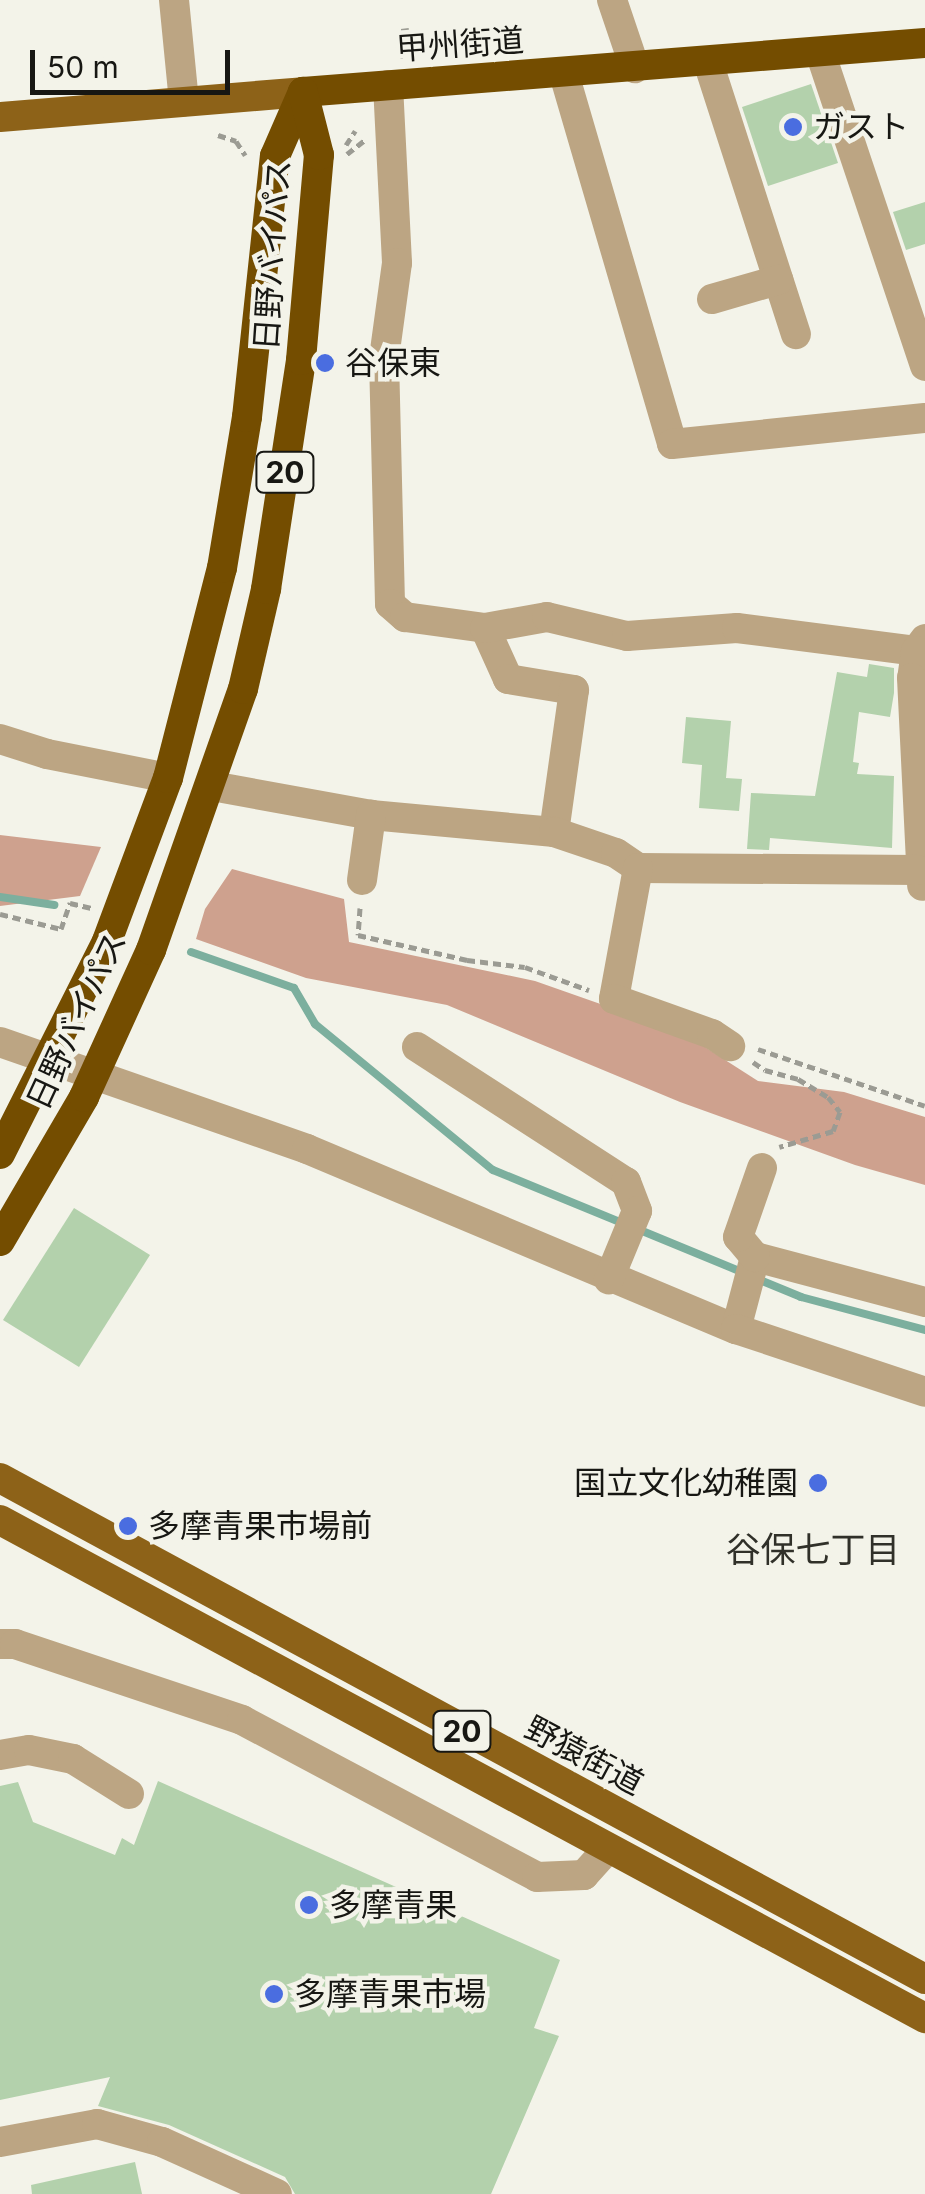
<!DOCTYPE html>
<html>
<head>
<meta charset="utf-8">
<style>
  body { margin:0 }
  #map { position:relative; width:925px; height:2194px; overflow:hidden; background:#f3f3e9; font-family:Inter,"Noto Sans JP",sans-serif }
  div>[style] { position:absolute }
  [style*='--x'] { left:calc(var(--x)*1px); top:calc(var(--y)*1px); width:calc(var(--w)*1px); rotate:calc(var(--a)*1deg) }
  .forest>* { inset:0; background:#cea18e }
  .stream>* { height:8px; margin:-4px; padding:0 4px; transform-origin:4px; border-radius:4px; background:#7caf9e }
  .building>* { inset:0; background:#b3d1ac }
  .path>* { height:5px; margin-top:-2.5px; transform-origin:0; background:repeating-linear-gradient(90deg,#9b9b93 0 8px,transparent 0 13px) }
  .minor>* { height:30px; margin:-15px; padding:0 15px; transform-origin:15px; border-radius:15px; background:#bca583 }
  .major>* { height:30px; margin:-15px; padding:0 15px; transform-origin:15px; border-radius:15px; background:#8d6218 }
  .highway>* { height:30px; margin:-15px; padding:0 15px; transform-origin:15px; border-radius:15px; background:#744d00 }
  .dots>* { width:28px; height:28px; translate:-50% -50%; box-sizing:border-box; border:5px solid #f3f3e9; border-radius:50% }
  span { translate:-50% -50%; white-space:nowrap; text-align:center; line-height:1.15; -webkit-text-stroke:9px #f3f3e9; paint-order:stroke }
  .shield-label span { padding:2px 8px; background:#f3f3e9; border:2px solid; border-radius:8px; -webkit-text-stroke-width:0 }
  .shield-label { font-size:30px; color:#171713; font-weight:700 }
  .street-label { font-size:32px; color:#171713 }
  .poi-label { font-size:32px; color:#171713 }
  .left { translate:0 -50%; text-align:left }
  .right { translate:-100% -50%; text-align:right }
  .neighbourhood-label { font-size:35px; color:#303029 }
  .scale { position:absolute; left:30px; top:50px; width:200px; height:45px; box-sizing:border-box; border:5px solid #171713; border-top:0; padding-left:12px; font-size:30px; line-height:35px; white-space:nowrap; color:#171713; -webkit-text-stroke:8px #f3f3e9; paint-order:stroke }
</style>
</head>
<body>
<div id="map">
  <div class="forest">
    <div style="clip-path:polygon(0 835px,101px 847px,80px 896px,0 906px)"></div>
    <div style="clip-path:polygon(232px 869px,344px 899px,349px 942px,535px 981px,683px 1033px,758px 1081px,844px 1092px,925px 1117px,925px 1185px,855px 1165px,680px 1102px,447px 1005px,306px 978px,196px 939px,205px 909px)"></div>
  </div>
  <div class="stream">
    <div style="--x:0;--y:897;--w:55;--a:8.4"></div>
    <div style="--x:191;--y:952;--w:109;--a:19.3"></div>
    <div style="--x:294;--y:988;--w:42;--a:59.7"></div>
    <div style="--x:315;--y:1024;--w:230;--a:39.4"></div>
    <div style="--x:493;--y:1170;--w:139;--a:22.3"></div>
    <div style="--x:635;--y:1228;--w:116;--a:22.4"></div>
    <div style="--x:755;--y:1278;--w:50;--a:22.4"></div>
    <div style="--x:801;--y:1297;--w:128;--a:14.9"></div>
  </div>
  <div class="building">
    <div style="clip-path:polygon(811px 84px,838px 163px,768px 186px,742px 107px)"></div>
    <div style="clip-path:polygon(925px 202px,925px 244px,906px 250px,893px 212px)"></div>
    <div style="clip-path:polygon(869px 664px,894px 668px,894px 693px,890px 717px,859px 712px,853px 762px,859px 763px,857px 774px,894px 776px,892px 848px,770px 838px,769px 850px,747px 849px,751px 793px,815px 796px,837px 672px,867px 677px)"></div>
    <div style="clip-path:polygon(686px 717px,731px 721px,726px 778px,742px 779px,739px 811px,699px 808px,702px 765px,682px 763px)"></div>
    <div style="clip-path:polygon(74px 1208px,150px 1255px,79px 1367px,3px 1320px)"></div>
    <div style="clip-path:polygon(158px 1781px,560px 1960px,534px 2028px,559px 2036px,491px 2194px,295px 2194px,285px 2177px,169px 2125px,98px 2106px,110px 2077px,0 2100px,0 1786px,18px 1782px,33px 1822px,115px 1855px,122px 1838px,134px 1845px)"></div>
    <div style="clip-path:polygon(135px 2162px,142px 2194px,32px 2194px,31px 2185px)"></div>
  </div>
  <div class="path">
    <div style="--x:403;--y:58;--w:27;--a:-94"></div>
    <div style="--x:401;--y:31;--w:8;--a:-7"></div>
    <div style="--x:409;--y:30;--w:26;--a:81"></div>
    <div style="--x:218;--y:135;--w:19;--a:18"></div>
    <div style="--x:236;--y:141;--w:17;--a:57"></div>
    <div style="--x:346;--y:145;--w:17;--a:-57"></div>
    <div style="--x:347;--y:154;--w:23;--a:-38"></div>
    <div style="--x:360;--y:908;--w:27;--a:94"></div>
    <div style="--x:358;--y:935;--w:112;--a:12.9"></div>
    <div style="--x:467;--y:960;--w:58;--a:6.9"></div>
    <div style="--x:525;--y:967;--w:68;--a:19.8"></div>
    <div style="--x:0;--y:914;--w:63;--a:13.8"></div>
    <div style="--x:61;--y:929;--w:28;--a:-71"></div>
    <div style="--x:70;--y:903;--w:22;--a:13"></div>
    <div style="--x:758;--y:1049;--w:176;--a:18.8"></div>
    <div style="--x:753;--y:1062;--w:14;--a:34"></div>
    <div style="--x:765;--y:1070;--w:34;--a:15"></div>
    <div style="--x:798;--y:1079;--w:35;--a:31"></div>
    <div style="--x:828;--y:1097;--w:19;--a:51"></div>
    <div style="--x:840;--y:1112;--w:20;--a:110"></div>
    <div style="--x:833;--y:1131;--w:56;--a:163.5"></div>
  </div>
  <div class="minor">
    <div style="--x:174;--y:0;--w:102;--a:84.4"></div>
    <div style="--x:612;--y:0;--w:72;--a:71.3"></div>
    <div style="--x:820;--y:52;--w:331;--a:71.5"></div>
    <div style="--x:708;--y:62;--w:286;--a:72.1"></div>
    <div style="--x:564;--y:74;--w:385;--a:73.7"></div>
    <div style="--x:672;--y:444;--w:254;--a:-5.9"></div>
    <div style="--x:388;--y:85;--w:178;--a:87.1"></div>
    <div style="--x:397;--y:263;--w:96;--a:97.8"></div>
    <div style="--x:384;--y:358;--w:246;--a:88.6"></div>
    <div style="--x:390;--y:604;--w:20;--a:41"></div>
    <div style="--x:405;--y:617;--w:81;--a:7.8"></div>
    <div style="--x:485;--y:628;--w:56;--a:65.7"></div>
    <div style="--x:508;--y:679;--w:67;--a:9.5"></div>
    <div style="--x:574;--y:690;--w:143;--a:98"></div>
    <div style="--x:712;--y:299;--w:69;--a:-16.1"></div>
    <div style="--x:485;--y:628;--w:63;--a:-10.1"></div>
    <div style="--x:547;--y:617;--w:82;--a:13.4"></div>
    <div style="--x:627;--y:636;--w:110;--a:-4.2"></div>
    <div style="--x:737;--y:628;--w:180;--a:7.3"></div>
    <div style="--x:916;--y:651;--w:15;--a:-53"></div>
    <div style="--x:916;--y:651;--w:27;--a:98"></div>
    <div style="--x:912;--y:678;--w:208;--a:87.2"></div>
    <div style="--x:0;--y:739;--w:49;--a:17.7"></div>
    <div style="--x:47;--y:754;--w:123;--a:11.2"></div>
    <div style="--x:212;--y:786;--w:162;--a:10.3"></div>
    <div style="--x:371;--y:815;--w:184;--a:5.3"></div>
    <div style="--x:554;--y:832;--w:65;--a:18.7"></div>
    <div style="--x:616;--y:853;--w:27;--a:34"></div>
    <div style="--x:638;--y:868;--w:280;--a:0.4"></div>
    <div style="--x:638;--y:868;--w:133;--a:100.4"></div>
    <div style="--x:614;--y:999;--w:104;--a:19.7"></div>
    <div style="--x:712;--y:1034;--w:22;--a:34"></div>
    <div style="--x:362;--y:880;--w:66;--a:-82.1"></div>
    <div style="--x:0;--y:1042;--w:325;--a:19.2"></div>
    <div style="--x:307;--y:1149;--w:465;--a:22.8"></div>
    <div style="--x:736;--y:1329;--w:74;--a:-75.2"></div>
    <div style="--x:755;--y:1257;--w:176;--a:14.8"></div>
    <div style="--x:417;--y:1047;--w:249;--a:32.9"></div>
    <div style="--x:626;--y:1182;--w:31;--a:69"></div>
    <div style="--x:637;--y:1211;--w:74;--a:112.4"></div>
    <div style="--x:755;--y:1257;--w:26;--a:-130"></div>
    <div style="--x:738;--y:1237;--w:73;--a:-70.8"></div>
    <div style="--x:736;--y:1329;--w:199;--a:18.4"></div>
    <div style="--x:0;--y:1644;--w:15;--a:0"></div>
    <div style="--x:15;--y:1644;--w:239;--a:18.5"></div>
    <div style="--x:242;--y:1720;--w:334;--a:28"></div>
    <div style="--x:537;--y:1877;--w:47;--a:-2.4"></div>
    <div style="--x:584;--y:1875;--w:36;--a:-48"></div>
    <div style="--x:0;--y:1755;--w:29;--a:-10"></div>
    <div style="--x:29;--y:1750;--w:45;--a:11.6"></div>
    <div style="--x:73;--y:1759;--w:66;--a:32"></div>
    <div style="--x:0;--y:2142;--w:99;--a:-10.5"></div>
    <div style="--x:97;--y:2124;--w:67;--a:15.5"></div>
    <div style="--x:162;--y:2142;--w:126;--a:24.3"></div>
  </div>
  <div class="major">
    <div style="--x:0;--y:117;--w:304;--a:-4.7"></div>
    <div style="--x:0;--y:1478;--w:1052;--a:28.44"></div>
    <div style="--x:0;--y:1520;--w:1051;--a:28.3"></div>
  </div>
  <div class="highway">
    <div style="--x:303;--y:92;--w:624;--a:-4.5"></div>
    <div style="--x:0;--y:1154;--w:238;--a:-63.3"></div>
    <div style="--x:107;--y:941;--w:174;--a:-69.5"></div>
    <div style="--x:168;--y:778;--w:217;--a:-75.6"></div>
    <div style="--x:222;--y:568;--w:153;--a:-80.6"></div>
    <div style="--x:247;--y:417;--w:262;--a:-83.9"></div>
    <div style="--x:275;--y:156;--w:70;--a:-66.4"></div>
    <div style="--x:0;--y:1241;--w:167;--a:-59.7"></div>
    <div style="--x:84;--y:1097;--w:162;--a:-65.5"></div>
    <div style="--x:151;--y:950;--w:277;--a:-70.6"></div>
    <div style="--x:243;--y:689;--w:103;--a:-77"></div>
    <div style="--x:266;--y:589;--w:232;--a:-81.3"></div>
    <div style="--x:301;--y:360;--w:206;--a:-85"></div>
    <div style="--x:319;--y:155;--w:65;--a:-104.3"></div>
  </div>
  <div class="dots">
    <div style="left:793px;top:127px;background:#4a6de0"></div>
    <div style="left:325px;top:363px;background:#4a6de0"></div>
    <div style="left:818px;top:1483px;background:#4a6de0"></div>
    <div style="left:128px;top:1526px;background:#4a6de0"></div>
    <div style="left:309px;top:1905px;background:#4a6de0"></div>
    <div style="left:274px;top:1994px;background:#4a6de0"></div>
  </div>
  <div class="shield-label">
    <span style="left:285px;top:472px">20</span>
    <span style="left:462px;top:1731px">20</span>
  </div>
  <div class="street-label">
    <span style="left:460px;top:45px;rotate:-4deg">甲州街道</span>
    <span style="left:273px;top:255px;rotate:-86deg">日野バイパス</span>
    <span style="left:77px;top:1021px;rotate:-65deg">日野バイパス</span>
    <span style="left:584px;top:1756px;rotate:28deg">野猿街道</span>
  </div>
  <div class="poi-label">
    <span class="left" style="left:813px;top:127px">ガスト</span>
    <span class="left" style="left:345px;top:363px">谷保東</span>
    <span class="right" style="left:798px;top:1483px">国立文化幼稚園</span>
    <span class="left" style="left:148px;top:1526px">多摩青果市場前</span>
    <span class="left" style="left:329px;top:1905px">多摩青果</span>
    <span class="left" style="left:294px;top:1994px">多摩青果市場</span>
  </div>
  <div class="neighbourhood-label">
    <span style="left:813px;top:1549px">谷保七丁目</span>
  </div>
  <div class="scale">50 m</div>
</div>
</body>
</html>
